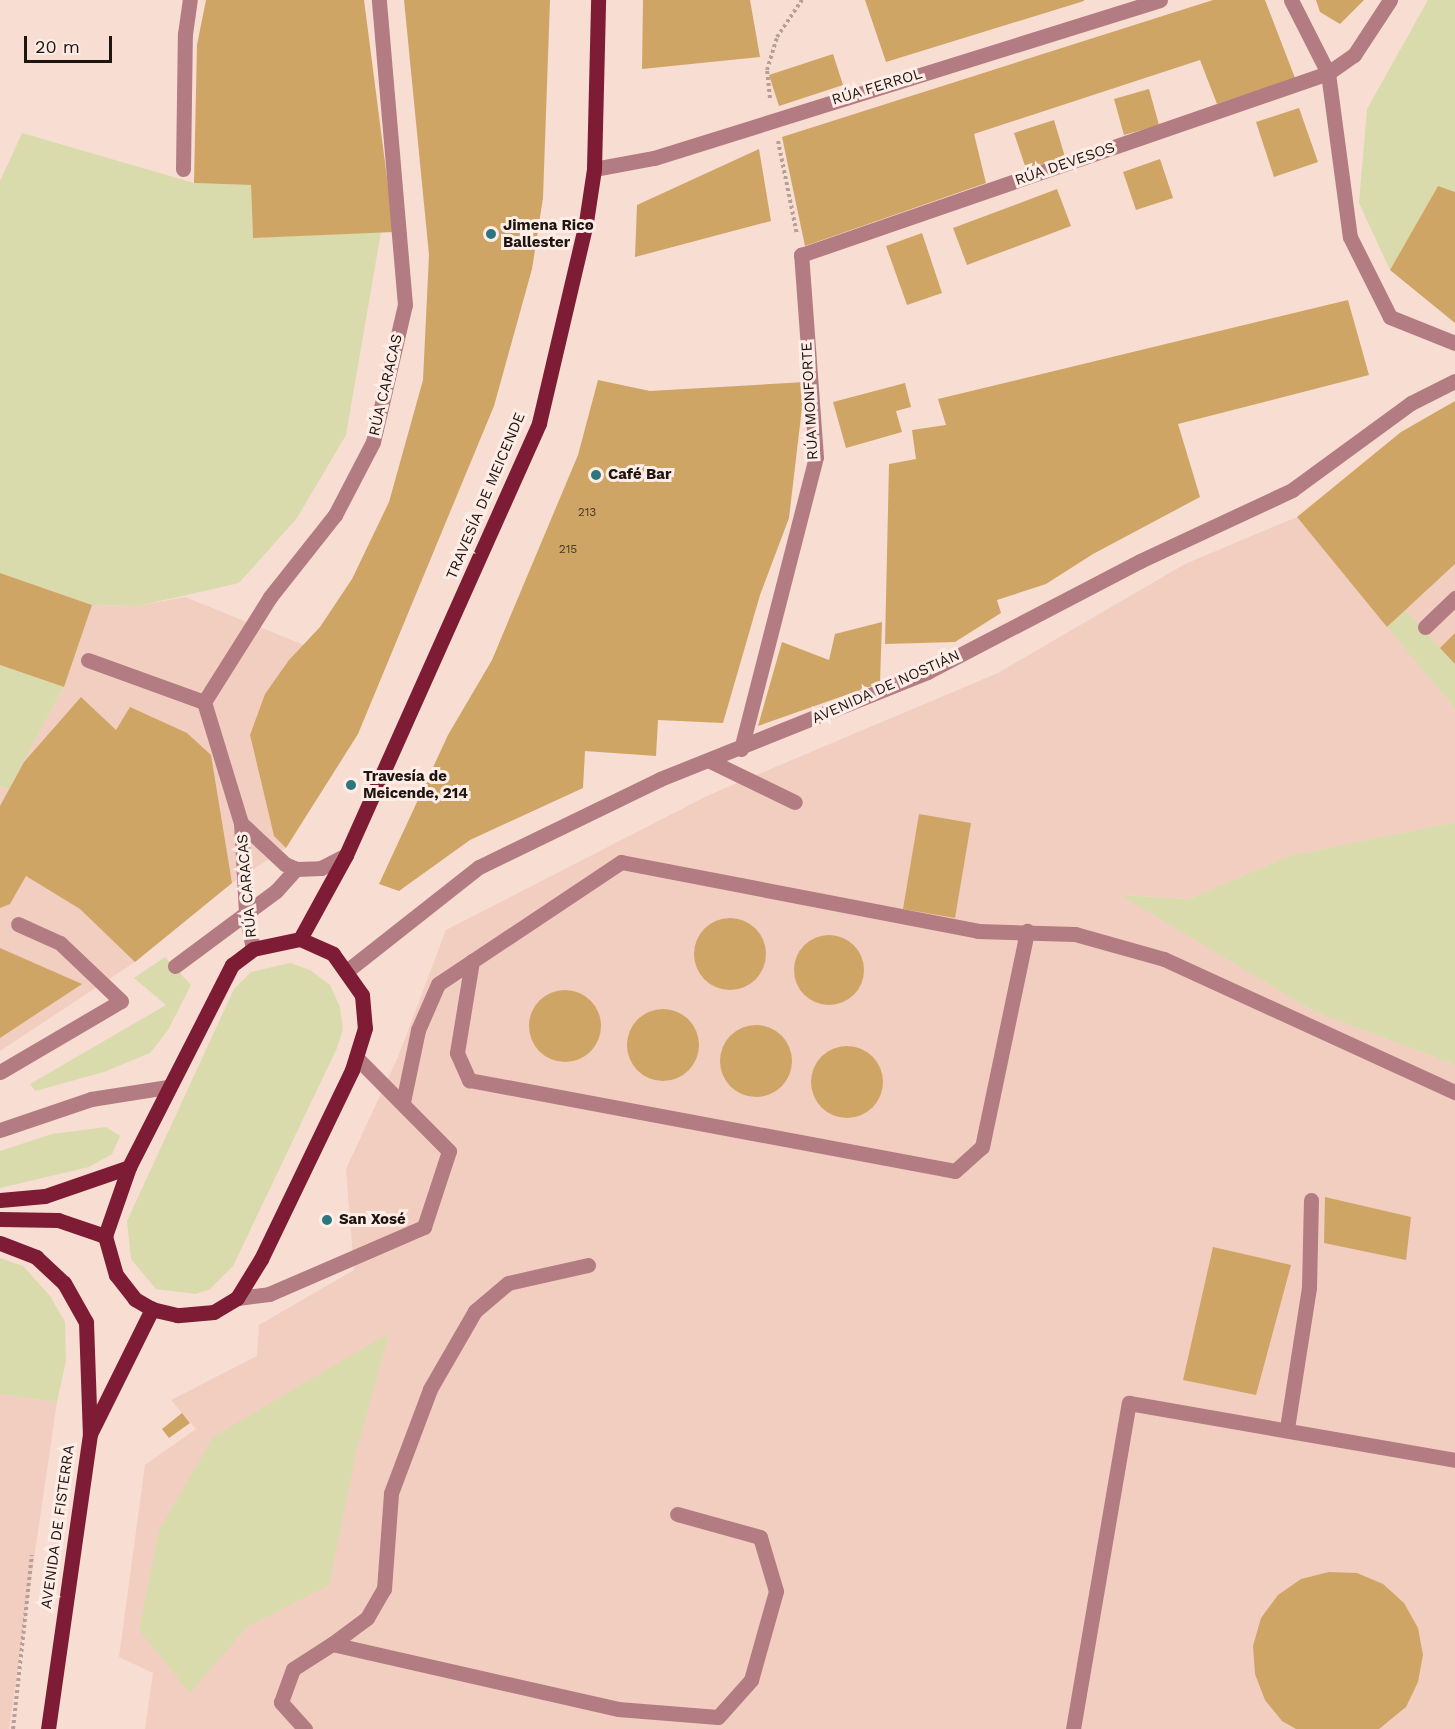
<!DOCTYPE html>
<html>
<head>
<meta charset="utf-8">
<style>
  body { margin:0 }
  #map { position:relative; width:1455px; height:1729px; overflow:hidden; background:#f8ddd2; font-family:"Work Sans",sans-serif }
  div>[style] { position:absolute }
  [style*='--x'] { left:calc(var(--x)*1px); top:calc(var(--y)*1px); width:calc(var(--w)*1px); rotate:calc(var(--a)*1deg) }
  .built>* { inset:0; background:#f1cec0 }
  .green>* { inset:0; background:#d9dbac }
  .building>* { inset:0; background:#cfa565 }
  .round { border-radius:50% }
  .path>* { height:4px; margin-top:-2px; transform-origin:0; background:repeating-linear-gradient(90deg,#b5a097 0 3px,transparent 0 6px) }
  .minor>* { height:15px; margin:-7.5px; padding:0 7.5px; transform-origin:7.5px; border-radius:7.5px; background:#b37b82 }
  .major>* { height:15px; margin:-7.5px; padding:0 7.5px; transform-origin:7.5px; border-radius:7.5px; background:#7e1c35 }
  .dots>* { width:16px; height:16px; translate:-50% -50%; box-sizing:border-box; border:3px solid #feede6; border-radius:50% }
  span { translate:-50% -50%; white-space:nowrap; text-align:center; line-height:1.15; -webkit-text-stroke:6px #feede6; paint-order:stroke }
  .number-label { font-size:12px; color:#4a3926 }
  .number-label span { -webkit-text-stroke-width:0 }
  .street-label { font-size:15px; color:#1e1511 }
  .poi-label { font-size:15px; color:#1e1511; font-weight:700 }
  .left { translate:0 -50%; text-align:left }
  .scale { position:absolute; left:24px; top:36px; width:88px; height:27px; box-sizing:border-box; border:3px solid #1e1511; border-top:0; padding-left:8px; font-size:18px; line-height:21px; white-space:nowrap; color:#1e1511; -webkit-text-stroke:4px #feede6; paint-order:stroke }
</style>
</head>
<body>
<div id="map">
  <div class="built">
    <div style="clip-path:polygon(1297px 517px,1455px 709px,1455px 822px,1289px 856px,1189px 899px,1121px 895px,1313px 1011px,1455px 1065px,1455px 1729px,145px 1729px,153px 1673px,119px 1657px,145px 1465px,196px 1429px,171px 1400px,257px 1356px,259px 1325px,354px 1270px,346px 1169px,398px 1057px,446px 930px,709px 795px,998px 673px,1185px 564px)"></div>
    <div style="clip-path:polygon(1455px 564px,1455px 664px,1405px 610px)"></div>
    <div style="clip-path:polygon(185px 597px,304px 645px,265px 694px,250px 735px,274px 836px,286px 848px,232px 883px,135px 962px,0 1051px,0 786px,9px 789px,64px 687px,92px 605px,138px 606px)"></div>
    <div style="clip-path:polygon(0 1394px,57px 1402px,9px 1729px,0 1729px)"></div>
  </div>
  <div class="green">
    <div style="clip-path:polygon(1428px 0,1455px 0,1455px 192px,1438px 186px,1390px 270px,1359px 203px,1367px 109px)"></div>
    <div style="clip-path:polygon(22px 133px,194px 183px,251px 185px,253px 238px,381px 232px,346px 435px,297px 518px,239px 583px,138px 606px,92px 605px,0 573px,0 181px)"></div>
    <div style="clip-path:polygon(1405px 610px,1455px 664px,1455px 709px,1387px 627px)"></div>
    <div style="clip-path:polygon(0 665px,64px 687px,9px 789px,0 786px)"></div>
    <div style="clip-path:polygon(1455px 822px,1455px 1065px,1313px 1011px,1120px 895px,1189px 899px,1289px 856px)"></div>
    <div style="clip-path:polygon(165px 957px,191px 985px,168px 1030px,150px 1053px,104px 1072px,35px 1091px,30px 1084px,166px 1005px,134px 978px)"></div>
    <div style="clip-path:polygon(290px 963px,310px 970px,330px 985px,340px 1007px,343px 1030px,337px 1048px,233px 1266px,210px 1289px,196px 1294px,156px 1289px,131px 1259px,127px 1221px,234px 989px,251px 972px)"></div>
    <div style="clip-path:polygon(106px 1127px,120px 1136px,112px 1154px,89px 1167px,0 1188px,0 1151px,52px 1134px)"></div>
    <div style="clip-path:polygon(0 1258px,23px 1266px,50px 1296px,65px 1322px,66px 1361px,57px 1402px,0 1394px)"></div>
    <div style="clip-path:polygon(389px 1333px,356px 1453px,329px 1585px,247px 1627px,190px 1693px,139px 1630px,159px 1530px,213px 1437px)"></div>
  </div>
  <div class="building">
    <div style="clip-path:polygon(206px 0,364px 0,394px 232px,253px 238px,251px 185px,194px 183px,197px 45px)"></div>
    <div style="clip-path:polygon(404px 0,550px 0,543px 198px,532px 269px,494px 406px,358px 734px,286px 848px,274px 836px,250px 735px,265px 694px,289px 660px,320px 627px,352px 579px,389px 502px,423px 380px,429px 255px)"></div>
    <div style="clip-path:polygon(643px 0,750px 0,760px 57px,642px 69px)"></div>
    <div style="clip-path:polygon(865px 0,1084px 0,1084px 1px,886px 62px)"></div>
    <div style="clip-path:polygon(1213px 0,1265px 0,1295px 78px,1217px 104px,1200px 60px,974px 134px,986px 183px,805px 246px,782px 137px)"></div>
    <div style="clip-path:polygon(1316px 0,1364px 0,1340px 24px,1320px 12px)"></div>
    <div style="clip-path:polygon(833px 54px,843px 85px,779px 106px,769px 75px)"></div>
    <div style="clip-path:polygon(1149px 89px,1159px 125px,1124px 135px,1114px 99px)"></div>
    <div style="clip-path:polygon(1299px 108px,1318px 162px,1274px 177px,1256px 122px)"></div>
    <div style="clip-path:polygon(1054px 120px,1065px 157px,1026px 169px,1014px 133px)"></div>
    <div style="clip-path:polygon(759px 149px,771px 221px,635px 257px,637px 205px)"></div>
    <div style="clip-path:polygon(1160px 159px,1173px 198px,1136px 210px,1123px 172px)"></div>
    <div style="clip-path:polygon(1438px 186px,1455px 192px,1455px 323px,1390px 270px)"></div>
    <div style="clip-path:polygon(1057px 189px,1071px 226px,967px 265px,953px 228px)"></div>
    <div style="clip-path:polygon(922px 233px,942px 293px,907px 305px,886px 246px)"></div>
    <div style="clip-path:polygon(1348px 300px,1369px 375px,1178px 424px,1200px 497px,1093px 554px,1046px 584px,997px 600px,1001px 613px,955px 642px,885px 644px,889px 464px,916px 459px,912px 430px,946px 425px,938px 399px)"></div>
    <div style="clip-path:polygon(598px 380px,650px 391px,805px 382px,789px 518px,760px 595px,723px 723px,658px 720px,656px 756px,585px 751px,583px 788px,470px 840px,399px 891px,379px 884px,448px 735px,492px 660px,578px 455px)"></div>
    <div style="clip-path:polygon(905px 383px,911px 407px,896px 411px,902px 432px,846px 448px,833px 402px)"></div>
    <div style="clip-path:polygon(1455px 401px,1455px 564px,1387px 627px,1297px 517px,1401px 432px)"></div>
    <div style="clip-path:polygon(0 573px,92px 605px,64px 687px,0 665px)"></div>
    <div style="clip-path:polygon(882px 622px,880px 683px,758px 726px,782px 642px,829px 660px,835px 634px)"></div>
    <div style="clip-path:polygon(1455px 633px,1455px 664px,1440px 648px)"></div>
    <div style="clip-path:polygon(81px 697px,116px 730px,130px 707px,187px 733px,211px 755px,232px 883px,135px 962px,80px 909px,26px 876px,10px 904px,0 908px,0 806px,24px 762px)"></div>
    <div style="clip-path:polygon(919px 814px,971px 823px,955px 918px,903px 909px)"></div>
    <div class="round" style="left:694px;top:918px;width:72px;height:72px"></div>
    <div class="round" style="left:794px;top:935px;width:70px;height:70px"></div>
    <div style="clip-path:polygon(0 948px,82px 984px,0 1038px)"></div>
    <div class="round" style="left:529px;top:990px;width:72px;height:72px"></div>
    <div class="round" style="left:627px;top:1009px;width:72px;height:72px"></div>
    <div class="round" style="left:720px;top:1025px;width:72px;height:72px"></div>
    <div class="round" style="left:811px;top:1046px;width:72px;height:72px"></div>
    <div style="clip-path:polygon(1325px 1197px,1411px 1217px,1406px 1260px,1324px 1243px)"></div>
    <div style="clip-path:polygon(1213px 1247px,1291px 1265px,1256px 1395px,1183px 1380px)"></div>
    <div style="clip-path:polygon(182px 1413px,190px 1423px,169px 1438px,162px 1429px)"></div>
    <div style="clip-path:polygon(1329px 1572px,1357px 1573px,1383px 1584px,1404px 1603px,1418px 1628px,1423px 1655px,1418px 1682px,1406px 1707px,1379px 1729px,1296px 1729px,1282px 1721px,1265px 1700px,1255px 1674px,1253px 1646px,1261px 1618px,1278px 1595px,1301px 1579px)"></div>
  </div>
  <div class="path">
    <div style="--x:770;--y:98;--w:28;--a:-96"></div>
    <div style="--x:767;--y:70;--w:34;--a:-73"></div>
    <div style="--x:777;--y:37;--w:45;--a:-56"></div>
    <div style="--x:778;--y:141;--w:95;--a:78.5"></div>
    <div style="--x:13;--y:1729;--w:175;--a:-83.8"></div>
  </div>
  <div class="minor">
    <div style="--x:1291;--y:0;--w:82;--a:63.1"></div>
    <div style="--x:1328;--y:73;--w:165;--a:82.4"></div>
    <div style="--x:1350;--y:237;--w:89;--a:63.4"></div>
    <div style="--x:1390;--y:317;--w:70;--a:21.8"></div>
    <div style="--x:183;--y:169;--w:135;--a:-89.2"></div>
    <div style="--x:185;--y:34;--w:34;--a:-82"></div>
    <div style="--x:594;--y:169;--w:61;--a:-10.4"></div>
    <div style="--x:654;--y:158;--w:530;--a:-17.34"></div>
    <div style="--x:1425;--y:627;--w:42;--a:-44"></div>
    <div style="--x:88;--y:660;--w:123;--a:19.9"></div>
    <div style="--x:741;--y:749;--w:301;--a:-75.6"></div>
    <div style="--x:816;--y:457;--w:203;--a:-94.2"></div>
    <div style="--x:801;--y:255;--w:558;--a:-19.05"></div>
    <div style="--x:1328;--y:73;--w:32;--a:-35"></div>
    <div style="--x:1354;--y:55;--w:66;--a:-56.8"></div>
    <div style="--x:710;--y:761;--w:94;--a:25.8"></div>
    <div style="--x:241;--y:823;--w:60;--a:43"></div>
    <div style="--x:285;--y:864;--w:12;--a:24"></div>
    <div style="--x:296;--y:869;--w:25;--a:-2"></div>
    <div style="--x:321;--y:868;--w:28;--a:-27"></div>
    <div style="--x:253;--y:949;--w:38;--a:-101"></div>
    <div style="--x:246;--y:912;--w:89;--a:-93.2"></div>
    <div style="--x:241;--y:823;--w:127;--a:-107"></div>
    <div style="--x:204;--y:702;--w:124;--a:-57.8"></div>
    <div style="--x:270;--y:597;--w:105;--a:-51.6"></div>
    <div style="--x:335;--y:515;--w:82;--a:-62.5"></div>
    <div style="--x:373;--y:442;--w:141;--a:-76.9"></div>
    <div style="--x:405;--y:305;--w:306;--a:-94.9"></div>
    <div style="--x:472;--y:961;--w:93;--a:99.3"></div>
    <div style="--x:457;--y:1053;--w:30;--a:66"></div>
    <div style="--x:469;--y:1080;--w:494;--a:10.6"></div>
    <div style="--x:955;--y:1171;--w:36;--a:-42"></div>
    <div style="--x:982;--y:1147;--w:221;--a:-78.2"></div>
    <div style="--x:175;--y:966;--w:126;--a:-36.6"></div>
    <div style="--x:276;--y:891;--w:30;--a:-48"></div>
    <div style="--x:348;--y:970;--w:167;--a:-38.2"></div>
    <div style="--x:479;--y:867;--w:201;--a:-25.9"></div>
    <div style="--x:660;--y:779;--w:288;--a:-21.8"></div>
    <div style="--x:927;--y:672;--w:240;--a:-27.5"></div>
    <div style="--x:1140;--y:561;--w:168;--a:-25"></div>
    <div style="--x:1292;--y:490;--w:147;--a:-36.2"></div>
    <div style="--x:1411;--y:403;--w:49;--a:-26.6"></div>
    <div style="--x:0;--y:1072;--w:140;--a:-30.4"></div>
    <div style="--x:121;--y:1001;--w:84;--a:-136.4"></div>
    <div style="--x:60;--y:943;--w:46;--a:-155.7"></div>
    <div style="--x:403;--y:1102;--w:74;--a:-78.2"></div>
    <div style="--x:418;--y:1030;--w:50;--a:-66.5"></div>
    <div style="--x:438;--y:984;--w:220;--a:-33.7"></div>
    <div style="--x:621;--y:862;--w:364;--a:10.9"></div>
    <div style="--x:978;--y:931;--w:97;--a:1.8"></div>
    <div style="--x:1075;--y:934;--w:92;--a:15.7"></div>
    <div style="--x:1164;--y:959;--w:320;--a:24.6"></div>
    <div style="--x:0;--y:1130;--w:96;--a:-18.8"></div>
    <div style="--x:91;--y:1099;--w:78;--a:-8.9"></div>
    <div style="--x:237;--y:1298;--w:32;--a:-7"></div>
    <div style="--x:269;--y:1294;--w:169;--a:-23.4"></div>
    <div style="--x:424;--y:1227;--w:80;--a:-71.8"></div>
    <div style="--x:449;--y:1151;--w:132;--a:-134.7"></div>
    <div style="--x:1287;--y:1428;--w:143;--a:-81.1"></div>
    <div style="--x:1309;--y:1287;--w:87;--a:-88.7"></div>
    <div style="--x:332;--y:1644;--w:44;--a:-36.6"></div>
    <div style="--x:367;--y:1618;--w:34;--a:-60"></div>
    <div style="--x:384;--y:1589;--w:96;--a:-85.8"></div>
    <div style="--x:391;--y:1493;--w:111;--a:-69.4"></div>
    <div style="--x:430;--y:1389;--w:90;--a:-60"></div>
    <div style="--x:475;--y:1311;--w:43;--a:-40.3"></div>
    <div style="--x:508;--y:1283;--w:82;--a:-12.7"></div>
    <div style="--x:305;--y:1729;--w:36;--a:-132"></div>
    <div style="--x:281;--y:1702;--w:35;--a:-70"></div>
    <div style="--x:293;--y:1669;--w:46;--a:-32.7"></div>
    <div style="--x:332;--y:1644;--w:293;--a:12.8"></div>
    <div style="--x:618;--y:1709;--w:100;--a:4.6"></div>
    <div style="--x:718;--y:1717;--w:50;--a:-48.3"></div>
    <div style="--x:751;--y:1680;--w:92;--a:-74.3"></div>
    <div style="--x:776;--y:1591;--w:56;--a:-106.5"></div>
    <div style="--x:760;--y:1537;--w:86;--a:-164.5"></div>
    <div style="--x:1073;--y:1729;--w:331;--a:-80.3"></div>
    <div style="--x:1129;--y:1403;--w:331;--a:9.9"></div>
  </div>
  <div class="major">
    <div style="--x:300;--y:939;--w:96;--a:-61.3"></div>
    <div style="--x:346;--y:855;--w:473;--a:-65.9"></div>
    <div style="--x:539;--y:423;--w:206;--a:-76.8"></div>
    <div style="--x:586;--y:222;--w:54;--a:-81.4"></div>
    <div style="--x:594;--y:169;--w:169;--a:-88.6"></div>
    <div style="--x:300;--y:939;--w:36;--a:24"></div>
    <div style="--x:333;--y:954;--w:50;--a:54.7"></div>
    <div style="--x:362;--y:995;--w:33;--a:85"></div>
    <div style="--x:365;--y:1028;--w:44;--a:107.2"></div>
    <div style="--x:352;--y:1070;--w:210;--a:115.7"></div>
    <div style="--x:261;--y:1259;--w:46;--a:121.6"></div>
    <div style="--x:237;--y:1298;--w:27;--a:149"></div>
    <div style="--x:214;--y:1312;--w:37;--a:175"></div>
    <div style="--x:177;--y:1315;--w:26;--a:-167"></div>
    <div style="--x:152;--y:1309;--w:20;--a:-150"></div>
    <div style="--x:135;--y:1299;--w:31;--a:-128"></div>
    <div style="--x:116;--y:1275;--w:41;--a:-105.8"></div>
    <div style="--x:105;--y:1236;--w:73;--a:-70.8"></div>
    <div style="--x:129;--y:1167;--w:227;--a:-63"></div>
    <div style="--x:232;--y:965;--w:26;--a:-37"></div>
    <div style="--x:253;--y:949;--w:48;--a:-12"></div>
    <div style="--x:0;--y:1200;--w:45;--a:-5.1"></div>
    <div style="--x:45;--y:1196;--w:89;--a:-19"></div>
    <div style="--x:0;--y:1219;--w:58;--a:1"></div>
    <div style="--x:58;--y:1220;--w:50;--a:18.8"></div>
    <div style="--x:0;--y:1243;--w:39;--a:21"></div>
    <div style="--x:36;--y:1257;--w:38;--a:43"></div>
    <div style="--x:64;--y:1283;--w:45;--a:60.6"></div>
    <div style="--x:86;--y:1322;--w:112;--a:88"></div>
    <div style="--x:48;--y:1729;--w:298;--a:-81.9"></div>
    <div style="--x:90;--y:1434;--w:140;--a:-63.6"></div>
  </div>
  <div class="dots">
    <div style="left:491px;top:234px;background:#2d757f"></div>
    <div style="left:596px;top:475px;background:#2d757f"></div>
    <div style="left:351px;top:785px;background:#2d757f"></div>
    <div style="left:327px;top:1220px;background:#2d757f"></div>
  </div>
  <div class="number-label">
    <span style="left:587px;top:513px">213</span>
    <span style="left:568px;top:550px">215</span>
  </div>
  <div class="street-label">
    <span style="left:877px;top:87px;rotate:-17deg">RÚA FERROL</span>
    <span style="left:1065px;top:164px;rotate:-19deg">RÚA DEVESOS</span>
    <span style="left:386px;top:385px;rotate:-77deg">RÚA CARACAS</span>
    <span style="left:810px;top:401px;rotate:-93deg">RÚA MONFORTE</span>
    <span style="left:486px;top:496px;rotate:-67deg">TRAVESÍA DE MEICENDE</span>
    <span style="left:886px;top:687px;rotate:-24deg">AVENIDA DE NOSTIÁN</span>
    <span style="left:247px;top:886px;rotate:-95deg">RÚA CARACAS</span>
    <span style="left:58px;top:1527px;rotate:-82deg">AVENIDA DE FISTERRA</span>
  </div>
  <div class="poi-label">
    <span class="left" style="left:503px;top:234px">Jimena Rico<br>Ballester</span>
    <span class="left" style="left:608px;top:475px">Café Bar</span>
    <span class="left" style="left:363px;top:785px">Travesía de<br>Meicende, 214</span>
    <span class="left" style="left:339px;top:1220px">San Xosé</span>
  </div>
  <div class="scale">20 m</div>
</div>
</body>
</html>
